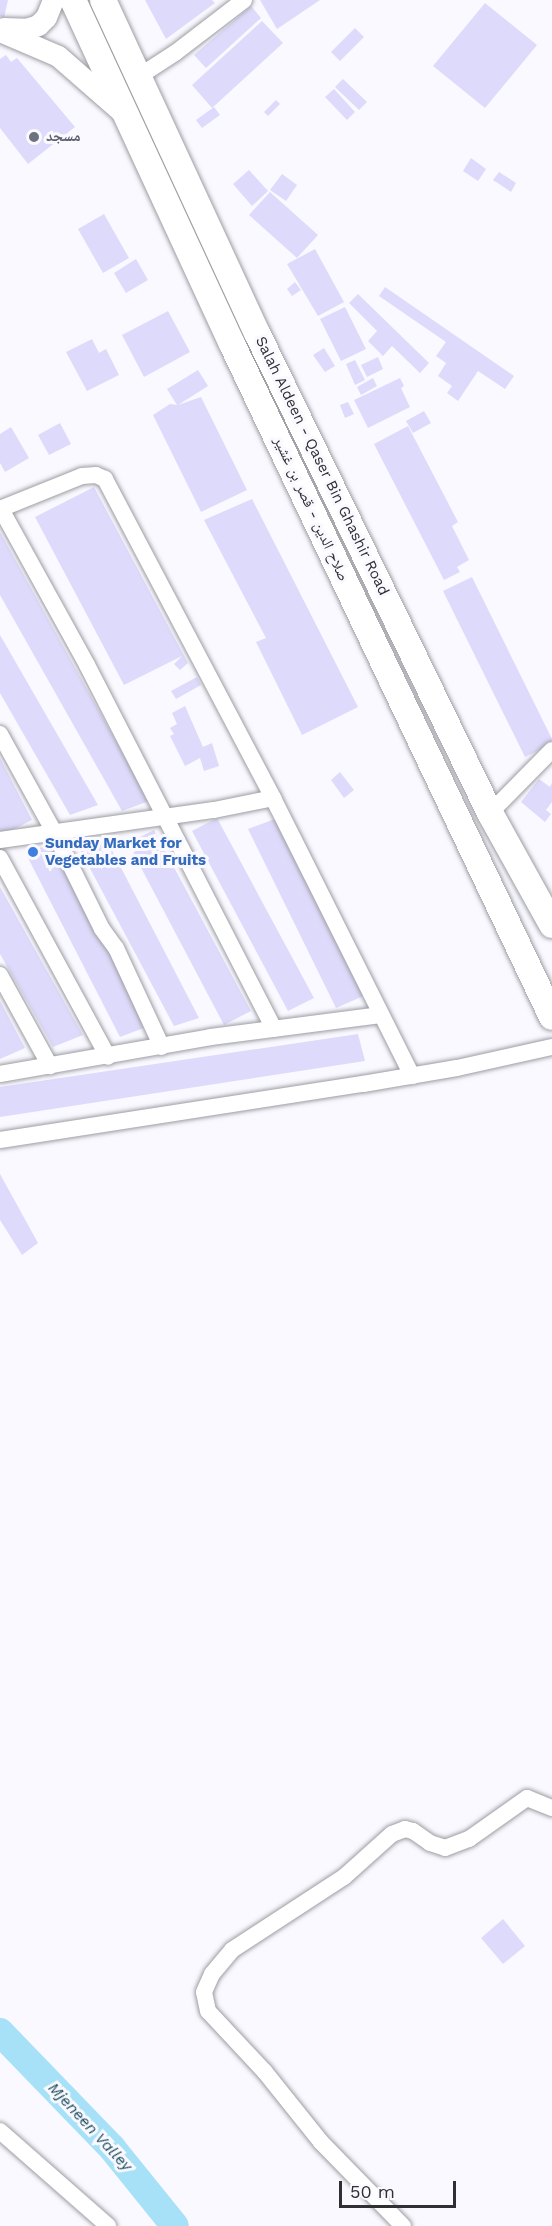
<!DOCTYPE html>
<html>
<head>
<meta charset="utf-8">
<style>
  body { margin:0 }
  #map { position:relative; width:552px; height:2226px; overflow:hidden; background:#f9f9ff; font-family:"Work Sans","Noto Naskh Arabic",sans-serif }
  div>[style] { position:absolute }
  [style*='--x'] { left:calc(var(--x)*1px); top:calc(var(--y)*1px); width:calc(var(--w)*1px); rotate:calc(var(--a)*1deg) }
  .river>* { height:28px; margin:-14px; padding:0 14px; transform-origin:14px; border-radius:14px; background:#a7e1f7 }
  .building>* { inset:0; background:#dedafb }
  .roads { filter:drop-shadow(0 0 2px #9d9da3) drop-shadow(0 0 2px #9d9da3) }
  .minor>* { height:16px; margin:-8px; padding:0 8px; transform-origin:8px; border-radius:8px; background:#fff }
  .major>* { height:21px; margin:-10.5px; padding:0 10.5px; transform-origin:10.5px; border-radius:10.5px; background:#fff }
  .highway>* { height:26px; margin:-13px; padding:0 13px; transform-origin:13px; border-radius:13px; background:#fff }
  .dots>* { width:16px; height:16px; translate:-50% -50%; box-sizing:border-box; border:3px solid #f9f9ff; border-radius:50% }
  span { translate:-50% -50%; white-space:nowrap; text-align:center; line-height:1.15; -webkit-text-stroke:6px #f9f9ff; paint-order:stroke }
  .worship-label { font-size:15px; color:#5b616d; font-weight:700 }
  .left { translate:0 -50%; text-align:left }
  .street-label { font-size:15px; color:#303033 }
  .shop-label { font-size:15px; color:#366cbe; font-weight:700 }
  .water-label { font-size:16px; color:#1c4a5a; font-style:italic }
  .scale { position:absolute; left:339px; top:2181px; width:117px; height:27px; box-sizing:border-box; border:3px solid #303033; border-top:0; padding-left:8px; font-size:18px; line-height:21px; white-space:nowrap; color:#303033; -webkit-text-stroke:4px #f9f9ff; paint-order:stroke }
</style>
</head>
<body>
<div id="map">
  <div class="river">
    <div style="--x:0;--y:2032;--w:161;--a:46"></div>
    <div style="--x:112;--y:2148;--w:100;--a:51.1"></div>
  </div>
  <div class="building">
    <div style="clip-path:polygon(0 0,8px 0,4px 18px,0 16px)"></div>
    <div style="clip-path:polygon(145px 0,212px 0,215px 3px,166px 39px)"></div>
    <div style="clip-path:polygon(260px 0,320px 0,277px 29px)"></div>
    <div style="clip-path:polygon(485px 3px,537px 45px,485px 108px,433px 66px)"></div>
    <div style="clip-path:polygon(251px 6px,261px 18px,206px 68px,194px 55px)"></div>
    <div style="clip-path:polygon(262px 21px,283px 43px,212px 108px,192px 85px)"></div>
    <div style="clip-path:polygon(355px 28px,364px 37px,340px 61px,331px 52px)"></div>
    <div style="clip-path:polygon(6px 55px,11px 62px,17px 58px,75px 127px,28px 164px,0 128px,0 59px)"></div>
    <div style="clip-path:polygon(343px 79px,367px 102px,359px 110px,335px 87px)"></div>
    <div style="clip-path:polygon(334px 89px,355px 112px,347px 120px,325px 97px)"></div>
    <div style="clip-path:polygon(276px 100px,280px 104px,268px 116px,264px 112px)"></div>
    <div style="clip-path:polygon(214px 107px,220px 115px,202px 128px,196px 120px)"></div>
    <div style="clip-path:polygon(471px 158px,486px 169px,478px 181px,463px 171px)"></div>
    <div style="clip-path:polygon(249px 170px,268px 191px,252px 206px,233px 184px)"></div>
    <div style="clip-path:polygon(499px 172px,516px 183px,511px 192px,493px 180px)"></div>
    <div style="clip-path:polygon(282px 174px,297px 185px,286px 201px,270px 190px)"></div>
    <div style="clip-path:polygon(270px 192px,318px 235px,297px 258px,249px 215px)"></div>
    <div style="clip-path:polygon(104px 214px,129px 258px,103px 273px,78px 229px)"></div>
    <div style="clip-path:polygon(315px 249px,344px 302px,318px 316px,287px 264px)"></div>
    <div style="clip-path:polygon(136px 259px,148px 280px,126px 293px,114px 273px)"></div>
    <div style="clip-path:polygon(295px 282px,301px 290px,292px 296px,287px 289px)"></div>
    <div style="clip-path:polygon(385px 287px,514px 376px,505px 389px,478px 371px,458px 401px,447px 393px,452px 386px,438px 376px,446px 363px,436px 356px,446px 342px,379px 296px)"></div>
    <div style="clip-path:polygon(358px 294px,429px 363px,420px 373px,392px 346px,383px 356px,368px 341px,377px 331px,349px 303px)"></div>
    <div style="clip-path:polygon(345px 307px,366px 349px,341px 361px,320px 319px)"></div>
    <div style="clip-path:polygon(168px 311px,190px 352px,144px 377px,122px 335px)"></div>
    <div style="clip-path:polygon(92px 339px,99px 353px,106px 349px,119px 375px,87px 391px,66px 352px)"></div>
    <div style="clip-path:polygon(324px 348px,335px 366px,325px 372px,313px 355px)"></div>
    <div style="clip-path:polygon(378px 357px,383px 369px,367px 377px,361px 365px)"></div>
    <div style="clip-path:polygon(355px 360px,365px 380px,355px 385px,346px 364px)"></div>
    <div style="clip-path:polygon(198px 370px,208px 386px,178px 405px,201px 397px,247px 490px,201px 512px,153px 415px,170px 404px,177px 405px,167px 389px)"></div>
    <div style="clip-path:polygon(373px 378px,377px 386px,361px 395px,357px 387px)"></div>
    <div style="clip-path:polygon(400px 378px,404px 386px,401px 388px,410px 407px,368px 428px,354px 400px)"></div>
    <div style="clip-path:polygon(348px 402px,354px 414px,345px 418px,340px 405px)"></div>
    <div style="clip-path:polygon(424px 411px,431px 423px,413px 433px,406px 421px)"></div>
    <div style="clip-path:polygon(60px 423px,71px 444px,49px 455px,38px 435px)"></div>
    <div style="clip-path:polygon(408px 426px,458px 522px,452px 526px,469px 560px,457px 567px,460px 572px,444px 580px,374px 444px)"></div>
    <div style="clip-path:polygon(11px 427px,29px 458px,5px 472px,0 463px,0 434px)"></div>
    <div style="clip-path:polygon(94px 487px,188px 663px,180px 670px,174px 664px,182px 656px,124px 685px,35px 517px)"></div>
    <div style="clip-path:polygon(252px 499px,358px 707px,302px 735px,256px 642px,266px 638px,204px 520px)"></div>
    <div style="clip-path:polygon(0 532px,149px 801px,122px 811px,0 595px)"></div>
    <div style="clip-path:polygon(472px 577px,552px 739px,552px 744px,525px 757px,443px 591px)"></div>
    <div style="clip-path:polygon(0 635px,98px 805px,70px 815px,0 693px)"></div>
    <div style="clip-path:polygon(197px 677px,201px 685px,176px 699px,171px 691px)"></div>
    <div style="clip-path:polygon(185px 706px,203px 747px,212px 743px,219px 766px,204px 771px,200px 758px,185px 766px,170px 736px,174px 734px,170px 728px,177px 724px,172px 713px)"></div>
    <div style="clip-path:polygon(0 758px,32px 820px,2px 835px,0 831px)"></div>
    <div style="clip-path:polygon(340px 772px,354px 790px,344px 798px,331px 780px)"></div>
    <div style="clip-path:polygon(539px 779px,550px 787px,552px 783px,552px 802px,546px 810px,551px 814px,545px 822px,521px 802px)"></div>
    <div style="clip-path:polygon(217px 818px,314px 998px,288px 1011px,192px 831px)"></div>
    <div style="clip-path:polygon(275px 819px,368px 994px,336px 1008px,248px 829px)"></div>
    <div style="clip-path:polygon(154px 830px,251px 1011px,224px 1025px,128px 843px)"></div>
    <div style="clip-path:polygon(104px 835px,199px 1018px,174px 1026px,78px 846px)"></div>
    <div style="clip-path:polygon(50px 842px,149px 1026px,120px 1037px,27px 856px)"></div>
    <div style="clip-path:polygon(0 887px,83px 1035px,53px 1047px,0 954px)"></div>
    <div style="clip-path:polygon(0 1001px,25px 1048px,0 1059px)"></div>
    <div style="clip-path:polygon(358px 1034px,365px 1061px,0 1117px,0 1087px)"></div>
    <div style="clip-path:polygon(0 1174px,38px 1243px,22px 1255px,0 1220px)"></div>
    <div style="clip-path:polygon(503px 1919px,525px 1946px,503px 1964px,481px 1938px)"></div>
  </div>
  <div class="roads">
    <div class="minor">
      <div style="--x:138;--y:77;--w:44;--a:-33"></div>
      <div style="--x:175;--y:53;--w:87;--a:-37.5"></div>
      <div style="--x:0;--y:509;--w:88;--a:-21.9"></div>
      <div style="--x:82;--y:476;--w:14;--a:-4"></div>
      <div style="--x:96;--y:475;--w:10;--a:24"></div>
      <div style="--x:105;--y:479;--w:361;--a:62.2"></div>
      <div style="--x:1;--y:509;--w:178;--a:61.1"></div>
      <div style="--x:87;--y:665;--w:409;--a:62.8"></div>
      <div style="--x:0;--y:734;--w:112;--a:61.1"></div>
      <div style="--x:54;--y:832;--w:108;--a:63.7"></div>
      <div style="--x:102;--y:929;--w:24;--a:54"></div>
      <div style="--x:116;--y:948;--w:109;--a:65.1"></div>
      <div style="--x:490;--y:813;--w:88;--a:-45.5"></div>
      <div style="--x:0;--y:840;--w:216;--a:-8"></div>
      <div style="--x:214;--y:810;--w:60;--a:-11.5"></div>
      <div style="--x:273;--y:798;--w:311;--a:63.4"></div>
      <div style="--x:0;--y:858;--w:226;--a:61.5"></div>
      <div style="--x:0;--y:975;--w:104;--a:61.2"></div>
      <div style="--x:0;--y:1074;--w:214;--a:-9.9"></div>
      <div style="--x:211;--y:1037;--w:171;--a:-7.4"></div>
      <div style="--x:0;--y:1140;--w:367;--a:-8.8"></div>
      <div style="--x:363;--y:1084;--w:95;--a:-9.7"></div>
      <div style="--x:457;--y:1068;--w:97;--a:-12.5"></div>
      <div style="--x:0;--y:2131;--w:144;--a:41.3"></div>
      <div style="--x:403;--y:2226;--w:117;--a:-134.3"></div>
      <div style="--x:321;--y:2142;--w:90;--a:-128.7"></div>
      <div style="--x:265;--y:2072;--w:83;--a:-133.1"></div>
      <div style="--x:208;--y:2011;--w:19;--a:-102"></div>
      <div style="--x:204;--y:1992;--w:20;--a:-66"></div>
      <div style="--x:212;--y:1974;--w:31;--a:-50"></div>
      <div style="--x:232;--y:1950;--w:134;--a:-33.1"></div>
      <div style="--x:344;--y:1877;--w:64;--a:-41.9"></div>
      <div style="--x:392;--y:1834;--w:14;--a:-21"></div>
      <div style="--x:405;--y:1829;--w:8;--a:14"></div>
      <div style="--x:413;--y:1831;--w:21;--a:35"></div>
      <div style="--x:430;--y:1843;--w:16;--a:18"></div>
      <div style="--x:445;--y:1848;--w:26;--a:-21"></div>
      <div style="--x:469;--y:1839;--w:71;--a:-35.3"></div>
      <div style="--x:527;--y:1798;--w:27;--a:22"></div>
    </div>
    <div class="major">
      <div style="--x:3;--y:28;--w:23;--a:2"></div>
      <div style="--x:26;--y:29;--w:13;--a:-18"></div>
      <div style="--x:38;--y:25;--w:11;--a:-45"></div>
      <div style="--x:46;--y:17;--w:18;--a:-68"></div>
      <div style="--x:0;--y:31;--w:63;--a:23.3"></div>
      <div style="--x:58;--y:56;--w:86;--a:41.2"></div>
    </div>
    <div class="highway">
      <div style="--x:73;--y:0;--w:379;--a:65.2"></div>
      <div style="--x:232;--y:344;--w:745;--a:64.57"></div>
      <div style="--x:103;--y:0;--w:367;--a:65.2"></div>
      <div style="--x:257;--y:333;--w:534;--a:64.11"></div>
      <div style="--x:490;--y:813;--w:128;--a:61"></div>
    </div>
  </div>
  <div class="dots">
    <div style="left:34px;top:137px;background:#6b7280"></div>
    <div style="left:33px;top:852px;background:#3f7fe0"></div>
  </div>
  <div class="worship-label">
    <span class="left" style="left:46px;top:137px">مسجد</span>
  </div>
  <div class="street-label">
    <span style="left:322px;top:466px;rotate:64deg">Salah Aldeen - Qaser Bin Ghashir Road</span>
    <span style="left:311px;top:509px;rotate:65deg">صلاح الدين - قصر بن غشير</span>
  </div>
  <div class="shop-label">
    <span class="left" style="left:45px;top:852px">Sunday Market for<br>Vegetables and Fruits</span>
  </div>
  <div class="water-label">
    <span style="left:90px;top:2127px;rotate:47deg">Mjeneen Valley</span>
  </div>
  <div class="scale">50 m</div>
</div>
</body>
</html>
